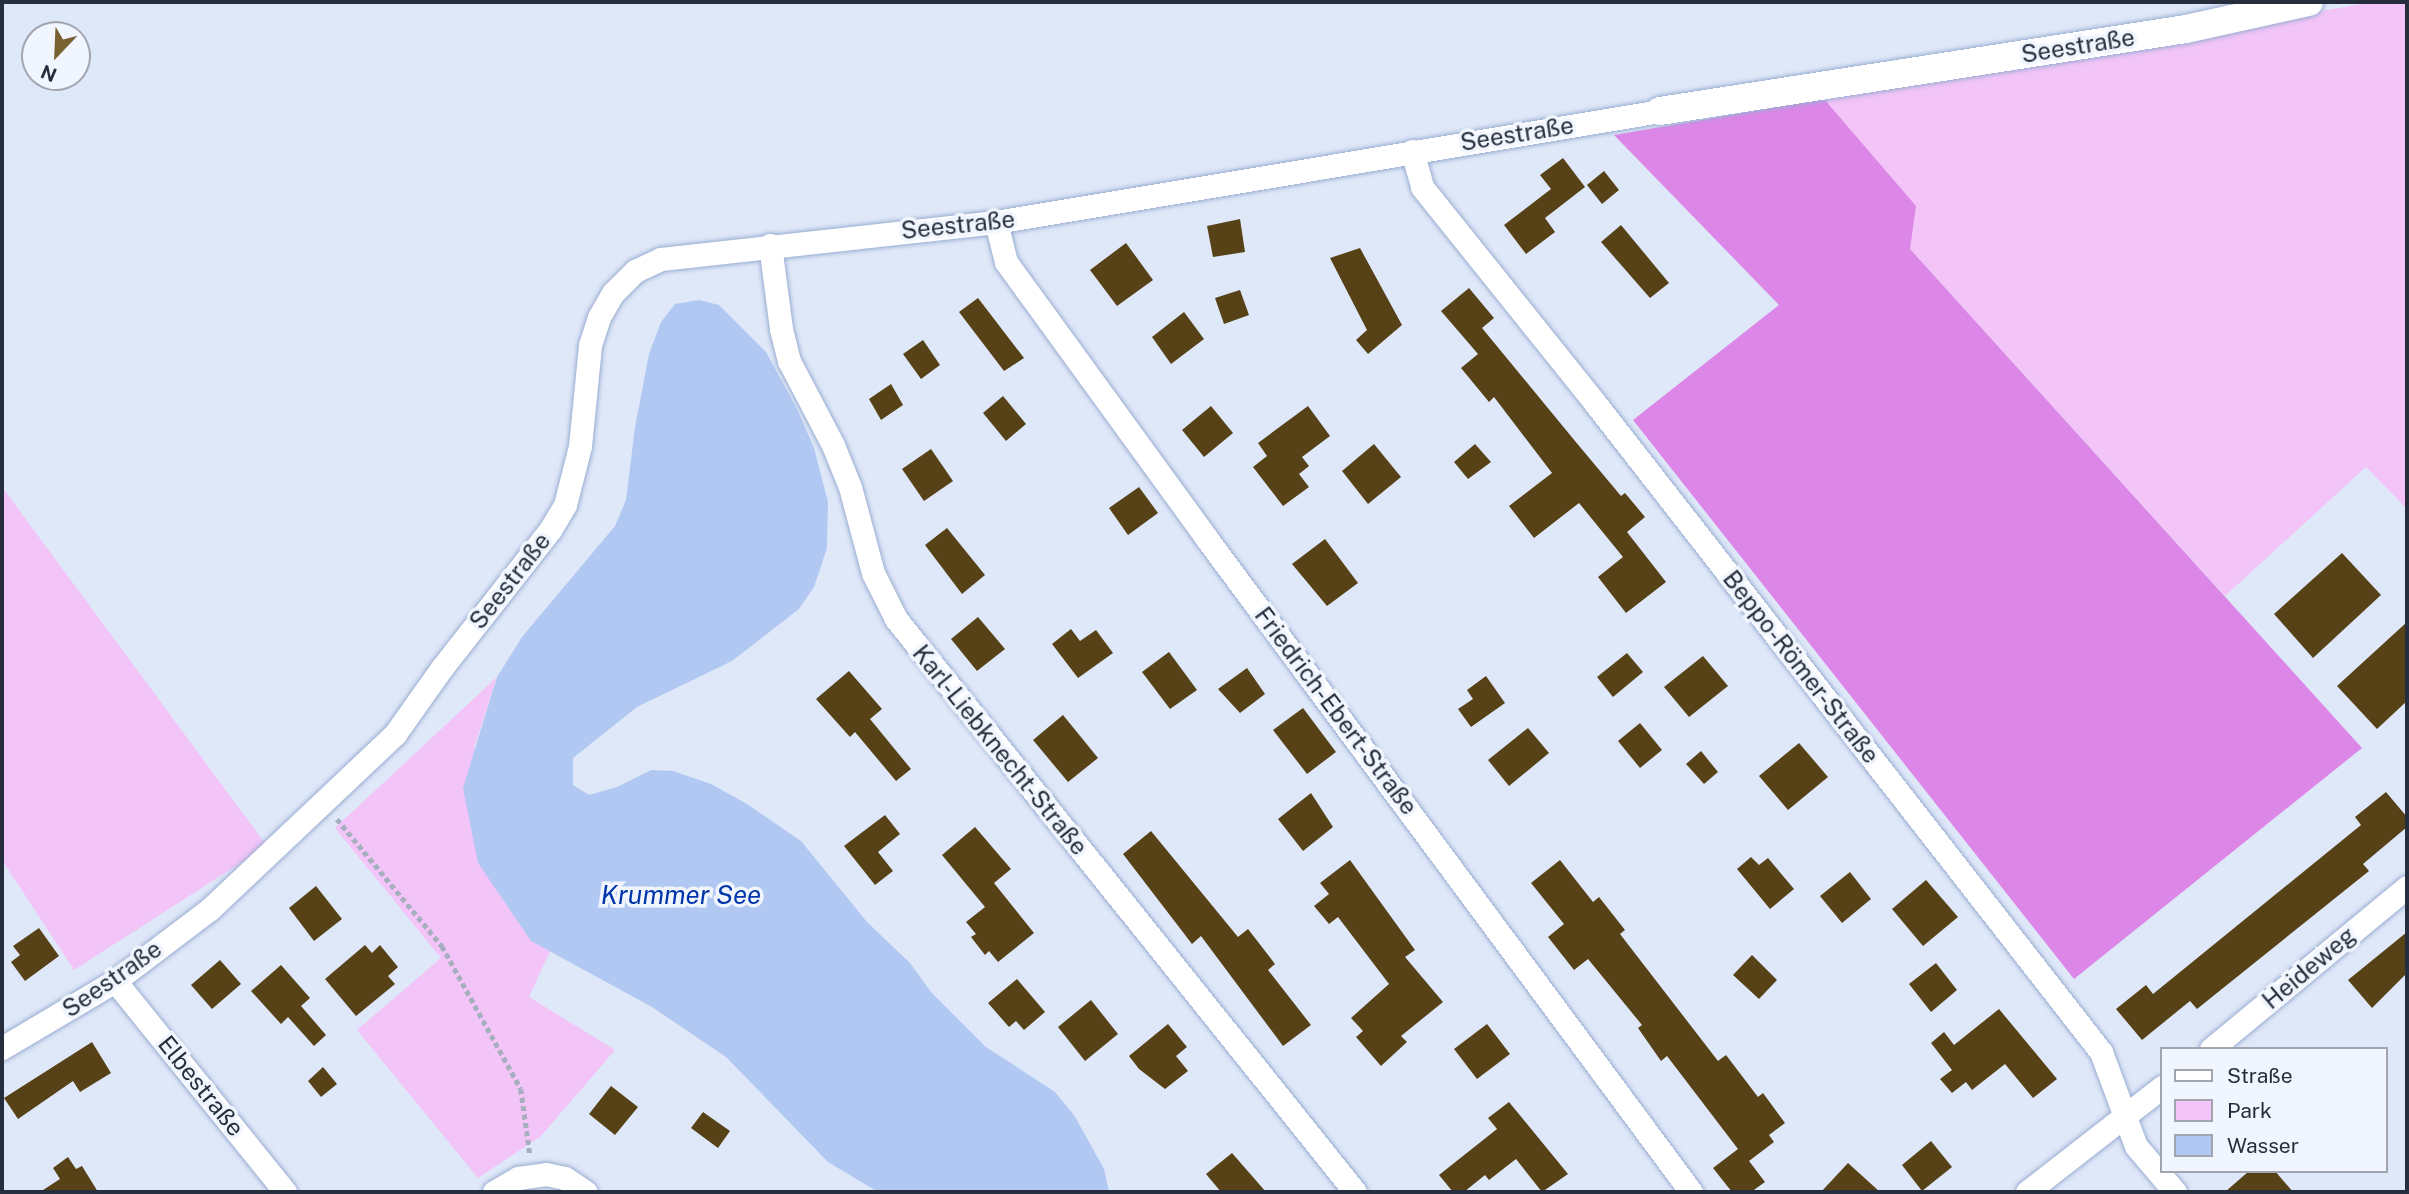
<!DOCTYPE html>
<html>
<head>
<meta charset="utf-8">
<style>
  body { margin:0 }
  #map { position:relative; width:2409px; height:1194px; overflow:hidden; background:#dfe8f8; font-family:"Public Sans",sans-serif }
  div>[style] { position:absolute }
  [style*='--x'] { left:calc(var(--x)*1px); top:calc(var(--y)*1px); width:calc(var(--w)*1px); rotate:calc(var(--a)*1deg) }
  .green>* { inset:0; background:#f2c4f7 }
  .forest>* { inset:0; background:#dc86e7 }
  .water>* { inset:0; background:#b1c8f2 }
  .building>* { inset:0; background:#574218 }
  .path>* { height:4.5px; margin-top:-2.25px; transform-origin:0; background:repeating-linear-gradient(90deg,#a6afbf 0 5px,transparent 0 8.5px) }
  .roads { filter:drop-shadow(0 0 2px #99add2) drop-shadow(0 0 2px #99add2) }
  .minor>* { height:23px; margin:-11.5px; padding:0 11.5px; transform-origin:11.5px; border-radius:11.5px; background:#fff }
  .tertiary>* { height:28px; margin:-14px; padding:0 14px; transform-origin:14px; border-radius:14px; background:#fff }
  span { translate:-50% -50%; white-space:nowrap; text-align:center; line-height:1.15; -webkit-text-stroke:7px #f1f5fd; paint-order:stroke }
  .street-label { font-size:24px; color:#262e3d }
  .water-label { font-size:26px; color:#0036aa; font-style:italic }
  .frame { position:absolute; inset:0; border:4px solid #262e3d; pointer-events:none }
  .legend { position:absolute; left:2160px; top:1047px; width:228px; height:126px; box-sizing:border-box; background:#f1f5fd; border:2px solid #a0a5b0; margin:0; padding:9px 12px; list-style:none; font-size:21px; color:#262e3d }
  .legend li { display:flex; align-items:center; gap:14px; height:35px }
  .legend b { width:35px; border:2px solid #a0a5b0 }
  .north { position:absolute; left:21px; top:21px; width:70px; height:70px; box-sizing:border-box; background:#f1f5fd; border:2px solid #a0a5b0; border-radius:50%; rotate:203deg; font-size:19px; font-weight:700; line-height:28px; text-align:center; color:#262e3d }
  .north::after { content:''; display:block; margin:auto; width:24px; height:32px; background:#796132; clip-path:polygon(50% 0,100% 100%,50% 72%,0 100%) }
</style>
</head>
<body>
<div id="map">
  <div class="green">
    <div style="clip-path:polygon(2373px 2px,2407px 2px,2407px 509px,2366px 467px,2225px 596px,1910px 249px,1824px 99px)"></div>
    <div style="clip-path:polygon(2px 487px,267px 846px,74px 970px,2px 860px)"></div>
    <div style="clip-path:polygon(497px 677px,474px 748px,531px 941px,550px 951px,529px 997px,615px 1050px,541px 1136px,478px 1178px,357px 1030px,441px 958px,335px 828px)"></div>
  </div>
  <div class="forest">
    <div style="clip-path:polygon(1824px 99px,1916px 206px,1910px 249px,2362px 748px,2074px 979px,1633px 420px,1779px 305px,1614px 135px)"></div>
  </div>
  <div class="water">
    <div style="clip-path:polygon(699px 300px,719px 305px,766px 352px,797px 409px,814px 448px,828px 502px,827px 548px,814px 587px,799px 609px,732px 661px,637px 707px,573px 758px,573px 785px,589px 795px,617px 787px,651px 770px,673px 771px,711px 784px,747px 804px,801px 841px,867px 922px,910px 963px,931px 992px,986px 1047px,1055px 1092px,1074px 1115px,1104px 1169px,1109px 1192px,878px 1192px,828px 1162px,726px 1057px,652px 1007px,531px 941px,478px 863px,463px 788px,497px 677px,522px 637px,615px 526px,626px 500px,635px 427px,649px 354px,661px 322px,675px 304px)"></div>
  </div>
  <div class="building">
    <div style="clip-path:polygon(1563px 158px,1585px 187px,1545px 218px,1555px 232px,1526px 254px,1504px 225px,1551px 189px,1540px 175px)"></div>
    <div style="clip-path:polygon(1604px 171px,1619px 190px,1602px 204px,1587px 185px)"></div>
    <div style="clip-path:polygon(1240px 219px,1245px 252px,1213px 257px,1207px 226px)"></div>
    <div style="clip-path:polygon(1621px 225px,1669px 283px,1650px 298px,1601px 242px)"></div>
    <div style="clip-path:polygon(1126px 243px,1153px 280px,1117px 306px,1090px 270px)"></div>
    <div style="clip-path:polygon(1360px 248px,1402px 325px,1368px 354px,1356px 340px,1367px 330px,1330px 258px)"></div>
    <div style="clip-path:polygon(1469px 288px,1494px 318px,1482px 328px,1575px 441px,1621px 496px,1625px 493px,1645px 517px,1627px 532px,1666px 582px,1626px 613px,1598px 577px,1623px 557px,1579px 503px,1534px 538px,1509px 506px,1552px 473px,1494px 397px,1489px 402px,1461px 368px,1478px 354px,1441px 311px)"></div>
    <div style="clip-path:polygon(1240px 290px,1249px 315px,1224px 324px,1215px 298px)"></div>
    <div style="clip-path:polygon(978px 298px,1024px 358px,1004px 371px,959px 312px)"></div>
    <div style="clip-path:polygon(1184px 312px,1204px 339px,1171px 364px,1152px 337px)"></div>
    <div style="clip-path:polygon(923px 340px,940px 365px,921px 379px,903px 354px)"></div>
    <div style="clip-path:polygon(891px 384px,903px 405px,881px 420px,869px 399px)"></div>
    <div style="clip-path:polygon(1003px 396px,1026px 424px,1006px 441px,983px 413px)"></div>
    <div style="clip-path:polygon(1211px 406px,1233px 433px,1204px 457px,1182px 430px)"></div>
    <div style="clip-path:polygon(1308px 406px,1330px 436px,1302px 457px,1309px 466px,1299px 474px,1309px 487px,1283px 506px,1253px 467px,1267px 456px,1258px 443px)"></div>
    <div style="clip-path:polygon(1374px 444px,1401px 477px,1368px 504px,1342px 471px)"></div>
    <div style="clip-path:polygon(1475px 444px,1491px 462px,1468px 479px,1454px 462px)"></div>
    <div style="clip-path:polygon(931px 449px,953px 481px,924px 501px,902px 469px)"></div>
    <div style="clip-path:polygon(1139px 487px,1158px 513px,1128px 535px,1109px 508px)"></div>
    <div style="clip-path:polygon(947px 528px,985px 575px,962px 594px,925px 545px)"></div>
    <div style="clip-path:polygon(1325px 539px,1358px 583px,1327px 606px,1292px 564px)"></div>
    <div style="clip-path:polygon(2342px 553px,2381px 595px,2313px 658px,2274px 614px)"></div>
    <div style="clip-path:polygon(978px 617px,1005px 649px,977px 671px,951px 639px)"></div>
    <div style="clip-path:polygon(2407px 622px,2407px 701px,2377px 729px,2337px 686px)"></div>
    <div style="clip-path:polygon(1071px 629px,1080px 641px,1096px 630px,1113px 653px,1078px 678px,1052px 644px)"></div>
    <div style="clip-path:polygon(1169px 652px,1197px 690px,1170px 709px,1142px 672px)"></div>
    <div style="clip-path:polygon(1627px 653px,1643px 672px,1613px 697px,1597px 677px)"></div>
    <div style="clip-path:polygon(1703px 656px,1728px 686px,1689px 717px,1664px 687px)"></div>
    <div style="clip-path:polygon(1247px 668px,1265px 694px,1240px 713px,1218px 689px)"></div>
    <div style="clip-path:polygon(849px 671px,882px 709px,870px 719px,911px 769px,896px 781px,855px 732px,850px 737px,816px 699px)"></div>
    <div style="clip-path:polygon(1486px 676px,1505px 703px,1471px 727px,1458px 709px,1473px 699px,1467px 690px)"></div>
    <div style="clip-path:polygon(1303px 708px,1336px 752px,1307px 774px,1273px 730px)"></div>
    <div style="clip-path:polygon(1063px 715px,1098px 758px,1068px 782px,1033px 740px)"></div>
    <div style="clip-path:polygon(1640px 723px,1662px 750px,1640px 768px,1618px 741px)"></div>
    <div style="clip-path:polygon(1528px 728px,1549px 753px,1509px 786px,1488px 760px)"></div>
    <div style="clip-path:polygon(1799px 743px,1828px 777px,1788px 810px,1759px 776px)"></div>
    <div style="clip-path:polygon(1701px 751px,1718px 772px,1704px 784px,1686px 764px)"></div>
    <div style="clip-path:polygon(2386px 792px,2407px 817px,2407px 827px,2363px 864px,2369px 871px,2197px 1009px,2190px 1001px,2142px 1040px,2116px 1009px,2146px 985px,2153px 994px,2361px 825px,2355px 817px)"></div>
    <div style="clip-path:polygon(1311px 793px,1333px 827px,1303px 851px,1278px 819px)"></div>
    <div style="clip-path:polygon(885px 815px,900px 834px,878px 852px,893px 871px,875px 885px,844px 846px)"></div>
    <div style="clip-path:polygon(975px 827px,1011px 869px,994px 883px,1034px 933px,998px 962px,989px 951px,985px 955px,971px 937px,976px 934px,966px 922px,985px 907px,942px 855px)"></div>
    <div style="clip-path:polygon(1151px 831px,1238px 937px,1248px 929px,1275px 964px,1268px 970px,1311px 1025px,1283px 1046px,1201px 936px,1192px 944px,1123px 854px)"></div>
    <div style="clip-path:polygon(1751px 857px,1759px 865px,1768px 858px,1794px 889px,1770px 909px,1737px 869px)"></div>
    <div style="clip-path:polygon(1350px 860px,1415px 950px,1405px 957px,1443px 1002px,1401px 1036px,1407px 1042px,1381px 1066px,1356px 1037px,1363px 1031px,1351px 1018px,1389px 984px,1338px 917px,1329px 924px,1314px 906px,1329px 894px,1320px 883px)"></div>
    <div style="clip-path:polygon(1560px 860px,1593px 902px,1599px 897px,1625px 930px,1620px 934px,1718px 1061px,1726px 1055px,1758px 1097px,1763px 1093px,1785px 1123px,1769px 1135px,1774px 1142px,1749px 1161px,1765px 1182px,1751px 1192px,1732px 1192px,1713px 1168px,1738px 1149px,1667px 1056px,1661px 1061px,1638px 1028px,1642px 1025px,1588px 959px,1574px 970px,1548px 937px,1564px 924px,1531px 883px)"></div>
    <div style="clip-path:polygon(1850px 872px,1871px 899px,1842px 923px,1820px 896px)"></div>
    <div style="clip-path:polygon(1926px 880px,1958px 917px,1923px 946px,1892px 909px)"></div>
    <div style="clip-path:polygon(316px 886px,342px 919px,314px 941px,289px 908px)"></div>
    <div style="clip-path:polygon(39px 928px,59px 956px,25px 981px,11px 962px,20px 955px,13px 946px)"></div>
    <div style="clip-path:polygon(2407px 932px,2407px 973px,2372px 1008px,2348px 980px)"></div>
    <div style="clip-path:polygon(365px 945px,372px 953px,380px 945px,398px 967px,388px 976px,395px 984px,356px 1016px,325px 979px)"></div>
    <div style="clip-path:polygon(1752px 955px,1777px 980px,1759px 999px,1733px 975px)"></div>
    <div style="clip-path:polygon(220px 960px,241px 984px,212px 1009px,191px 985px)"></div>
    <div style="clip-path:polygon(1936px 963px,1957px 990px,1931px 1012px,1909px 984px)"></div>
    <div style="clip-path:polygon(281px 965px,310px 998px,301px 1006px,326px 1035px,314px 1046px,288px 1017px,281px 1024px,251px 991px)"></div>
    <div style="clip-path:polygon(1017px 979px,1045px 1012px,1024px 1030px,1016px 1021px,1009px 1027px,988px 1003px)"></div>
    <div style="clip-path:polygon(1091px 1000px,1118px 1034px,1085px 1061px,1058px 1027px)"></div>
    <div style="clip-path:polygon(1999px 1009px,2057px 1079px,2033px 1098px,2005px 1064px,1972px 1090px,1966px 1082px,1952px 1093px,1940px 1079px,1952px 1070px,1931px 1043px,1944px 1032px,1954px 1045px)"></div>
    <div style="clip-path:polygon(1168px 1024px,1187px 1047px,1176px 1056px,1188px 1071px,1165px 1089px,1139px 1069px,1129px 1056px)"></div>
    <div style="clip-path:polygon(1487px 1024px,1510px 1054px,1477px 1079px,1454px 1049px)"></div>
    <div style="clip-path:polygon(92px 1042px,111px 1073px,80px 1092px,73px 1081px,18px 1119px,4px 1098px)"></div>
    <div style="clip-path:polygon(323px 1067px,337px 1084px,321px 1097px,308px 1081px)"></div>
    <div style="clip-path:polygon(611px 1086px,638px 1107px,615px 1135px,589px 1114px)"></div>
    <div style="clip-path:polygon(1509px 1102px,1568px 1174px,1542px 1192px,1516px 1159px,1489px 1180px,1485px 1175px,1464px 1192px,1453px 1192px,1439px 1175px,1497px 1129px,1488px 1118px)"></div>
    <div style="clip-path:polygon(703px 1112px,730px 1131px,718px 1148px,691px 1128px)"></div>
    <div style="clip-path:polygon(1931px 1141px,1952px 1167px,1922px 1191px,1902px 1165px)"></div>
    <div style="clip-path:polygon(1232px 1153px,1266px 1192px,1221px 1192px,1206px 1174px)"></div>
    <div style="clip-path:polygon(68px 1157px,76px 1169px,82px 1166px,98px 1192px,40px 1192px,60px 1179px,53px 1168px)"></div>
    <div style="clip-path:polygon(1848px 1163px,1880px 1192px,1821px 1192px)"></div>
    <div style="clip-path:polygon(2249px 1171px,2275px 1171px,2293px 1192px,2225px 1192px)"></div>
  </div>
  <div class="path">
    <div style="--x:337;--y:819;--w:165;--a:50.4"></div>
    <div style="--x:442;--y:946;--w:163;--a:61.1"></div>
    <div style="--x:521;--y:1089;--w:67;--a:82.2"></div>
  </div>
  <div class="roads">
    <div class="minor">
      <div style="--x:1412;--y:151;--w:37;--a:74"></div>
      <div style="--x:1422;--y:187;--w:277;--a:51.3"></div>
      <div style="--x:1595;--y:403;--w:823;--a:52.06"></div>
      <div style="--x:2101;--y:1052;--w:100;--a:69.6"></div>
      <div style="--x:2136;--y:1146;--w:60;--a:49.7"></div>
      <div style="--x:996;--y:222;--w:41;--a:76"></div>
      <div style="--x:1006;--y:262;--w:342;--a:54"></div>
      <div style="--x:1207;--y:539;--w:813;--a:53.45"></div>
      <div style="--x:770;--y:245;--w:85;--a:82.5"></div>
      <div style="--x:781;--y:329;--w:33;--a:76"></div>
      <div style="--x:789;--y:361;--w:95;--a:62.4"></div>
      <div style="--x:833;--y:445;--w:45;--a:68"></div>
      <div style="--x:850;--y:487;--w:89;--a:75"></div>
      <div style="--x:873;--y:573;--w:51;--a:63.4"></div>
      <div style="--x:896;--y:619;--w:734;--a:51.3"></div>
      <div style="--x:115;--y:981;--w:271;--a:51.1"></div>
      <div style="--x:2;--y:1048;--w:131;--a:-30.7"></div>
      <div style="--x:115;--y:981;--w:119;--a:-37.2"></div>
      <div style="--x:210;--y:909;--w:255;--a:-43.4"></div>
      <div style="--x:395;--y:734;--w:80;--a:-54.7"></div>
      <div style="--x:441;--y:669;--w:177;--a:-51.9"></div>
      <div style="--x:550;--y:530;--w:29;--a:-59"></div>
      <div style="--x:565;--y:505;--w:61;--a:-75.7"></div>
      <div style="--x:580;--y:446;--w:101;--a:-84.3"></div>
      <div style="--x:590;--y:345;--w:29;--a:-72"></div>
      <div style="--x:599;--y:317;--w:28;--a:-60"></div>
      <div style="--x:613;--y:293;--w:31;--a:-45"></div>
      <div style="--x:635;--y:271;--w:29;--a:-25"></div>
      <div style="--x:661;--y:259;--w:337;--a:-6.3"></div>
      <div style="--x:996;--y:222;--w:673;--a:-9.49"></div>
      <div style="--x:2211;--y:1049;--w:254;--a:-39.6"></div>
      <div style="--x:494;--y:1192;--w:28;--a:-30"></div>
      <div style="--x:518;--y:1178;--w:28;--a:-8"></div>
      <div style="--x:546;--y:1174;--w:19;--a:12"></div>
      <div style="--x:565;--y:1178;--w:25;--a:34"></div>
      <div style="--x:2027;--y:1192;--w:171;--a:-37.9"></div>
    </div>
    <div class="tertiary">
      <div style="--x:1660;--y:111;--w:532;--a:-8.86"></div>
      <div style="--x:2186;--y:29;--w:126;--a:-12.4"></div>
    </div>
  </div>
  <div class="street-label">
    <span style="left:2078px;top:46px;rotate:-9deg">Seestraße</span>
    <span style="left:1517px;top:134px;rotate:-9deg">Seestraße</span>
    <span style="left:958px;top:225px;rotate:-6deg">Seestraße</span>
    <span style="left:510px;top:581px;rotate:-52deg">Seestraße</span>
    <span style="left:1801px;top:667px;rotate:52deg">Beppo-Römer-Straße</span>
    <span style="left:1336px;top:711px;rotate:53deg">Friedrich-Ebert-Straße</span>
    <span style="left:1000px;top:750px;rotate:51deg">Karl-Liebknecht-Straße</span>
    <span style="left:2309px;top:968px;rotate:-40deg">Heideweg</span>
    <span style="left:112px;top:979px;rotate:-35deg">Seestraße</span>
    <span style="left:201px;top:1086px;rotate:51deg">Elbestraße</span>
  </div>
  <div class="water-label">
    <span style="left:681px;top:895px">Krummer See</span>
  </div>
  <div class="frame"></div>
  <ul class="legend">
  <li><b style="height:9px;background:#fff"></b>Straße</li>
  <li><b style="height:19px;background:#f2c4f7"></b>Park</li>
  <li><b style="height:19px;background:#b1c8f2"></b>Wasser</li>
  </ul>
  <div class="north">N</div>
</div>
</body>
</html>
